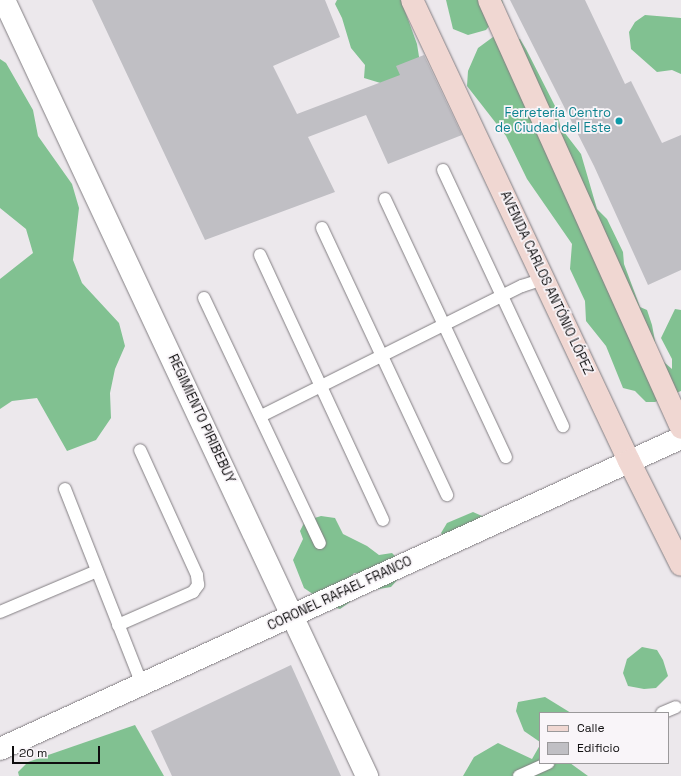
<!DOCTYPE html>
<html>
<head>
<meta charset="utf-8">
<style>
  body { margin:0 }
  #map { position:relative; width:681px; height:776px; overflow:hidden; background:#ece8ec; font-family:"Space Grotesk",sans-serif }
  div>[style] { position:absolute }
  [style*='--x'] { left:calc(var(--x)*1px); top:calc(var(--y)*1px); width:calc(var(--w)*1px); rotate:calc(var(--a)*1deg) }
  .forest>* { inset:0; background:#81c191 }
  .building>* { inset:0; background:#c0bfc4 }
  .roads { filter:drop-shadow(0 0 1px #827e82) drop-shadow(0 0 1px #827e82) }
  .lane>* { height:12px; margin:-6px; padding:0 6px; transform-origin:6px; border-radius:6px; background:#fff }
  .street>* { height:22px; margin:-11px; padding:0 11px; transform-origin:11px; border-radius:11px; background:#fff }
  .secondary>* { height:22px; margin:-11px; padding:0 11px; transform-origin:11px; border-radius:11px; background:#f0d7d2 }
  .dots>* { width:11px; height:11px; translate:-50% -50%; box-sizing:border-box; border:2px solid #f9f5f9; border-radius:50% }
  span { translate:-50% -50%; white-space:nowrap; text-align:center; line-height:1.15; -webkit-text-stroke:3.5px #f9f5f9; paint-order:stroke }
  .culture-label { font-size:13px; color:#0d838f }
  .right { translate:-100% -50%; text-align:right }
  .street-label { font-size:13px; color:#0f0e0f }
  .legend { position:absolute; left:539px; top:712px; width:130px; height:52px; box-sizing:border-box; background:#f9f5f9; border:1px solid #9b999b; margin:0; padding:5px 7px; list-style:none; font-size:12px; color:#0f0e0f }
  .legend li { display:flex; align-items:center; gap:8px; height:20px }
  .legend b { width:20px; border:1px solid #9b999b }
  .scale { position:absolute; left:12px; top:746px; width:88px; height:18px; box-sizing:border-box; border:2px solid #0f0e0f; border-top:0; padding-left:5px; font-size:12px; line-height:14px; white-space:nowrap; color:#0f0e0f; -webkit-text-stroke:3px #f9f5f9; paint-order:stroke }
</style>
</head>
<body>
<div id="map">
  <div class="forest">
    <div style="clip-path:polygon(337px 0,401px 0,417px 44px,420px 63px,387px 85px,364px 78px,365px 65px,351px 48px,342px 18px,335px 4px)"></div>
    <div style="clip-path:polygon(446px 0,502px 0,504px 8px,486px 30px,468px 35px,453px 29px)"></div>
    <div style="clip-path:polygon(645px 15px,681px 18px,681px 74px,672px 70px,657px 72px,631px 49px,629px 32px,635px 22px)"></div>
    <div style="clip-path:polygon(493px 37px,520px 39px,526px 49px,555px 106px,561px 128px,581px 154px,597px 209px,607px 219px,623px 252px,624px 264px,640px 307px,647px 310px,652px 325px,658px 357px,672px 369px,672px 359px,661px 338px,675px 309px,681px 310px,681px 391px,655px 402px,646px 402px,635px 391px,623px 388px,606px 346px,586px 321px,585px 301px,570px 269px,572px 244px,527px 179px,506px 136px,467px 86px,468px 71px,478px 48px)"></div>
    <div style="clip-path:polygon(0 59px,6px 63px,33px 110px,38px 136px,72px 184px,79px 208px,73px 260px,82px 283px,119px 323px,125px 346px,115px 369px,110px 393px,111px 418px,96px 440px,67px 451px,37px 398px,12px 401px,0 409px,0 279px,33px 253px,26px 229px,0 208px)"></div>
    <div style="clip-path:polygon(473px 512px,491px 520px,453px 551px,441px 533px,447px 523px)"></div>
    <div style="clip-path:polygon(321px 516px,335px 518px,343px 534px,367px 546px,379px 555px,392px 553px,397px 558px,399px 578px,391px 587px,379px 589px,370px 586px,367px 574px,354px 573px,346px 584px,350px 602px,340px 609px,330px 606px,304px 588px,293px 560px,303px 539px,300px 531px,305px 521px)"></div>
    <div style="clip-path:polygon(642px 647px,657px 650px,663px 660px,668px 676px,656px 688px,644px 689px,628px 686px,623px 673px,627px 659px)"></div>
    <div style="clip-path:polygon(545px 697px,571px 713px,540px 713px,540px 742px,524px 731px,516px 711px,518px 702px)"></div>
    <div style="clip-path:polygon(135px 725px,164px 776px,19px 776px,18px 772px,28px 762px)"></div>
    <div style="clip-path:polygon(498px 743px,532px 759px,540px 745px,540px 763px,570px 763px,588px 776px,463px 776px,474px 757px)"></div>
  </div>
  <div class="building">
    <div style="clip-path:polygon(92px 0,325px 0,340px 37px,273px 66px,297px 114px,400px 75px,396px 66px,424px 55px,462px 135px,388px 164px,366px 115px,308px 137px,335px 192px,205px 240px)"></div>
    <div style="clip-path:polygon(510px 0,585px 0,625px 84px,631px 81px,662px 143px,681px 135px,681px 270px,648px 285px,594px 166px)"></div>
    <div style="clip-path:polygon(291px 665px,341px 776px,172px 776px,151px 731px)"></div>
  </div>
  <div class="roads">
    <div class="lane">
      <div style="--x:443;--y:170;--w:283;--a:64.9"></div>
      <div style="--x:385;--y:199;--w:285;--a:64.9"></div>
      <div style="--x:322;--y:228;--w:295;--a:64.9"></div>
      <div style="--x:260;--y:255;--w:292;--a:65.1"></div>
      <div style="--x:204;--y:298;--w:271;--a:64.7"></div>
      <div style="--x:261;--y:416;--w:292;--a:-26.5"></div>
      <div style="--x:522;--y:286;--w:23;--a:-18"></div>
      <div style="--x:65;--y:489;--w:210;--a:68.5"></div>
      <div style="--x:0;--y:612;--w:105;--a:-22.9"></div>
      <div style="--x:118;--y:625;--w:82;--a:-23.7"></div>
      <div style="--x:193;--y:592;--w:9;--a:-54"></div>
      <div style="--x:198;--y:585;--w:10;--a:-96"></div>
      <div style="--x:197;--y:575;--w:137;--a:-114.5"></div>
      <div style="--x:662;--y:713;--w:15;--a:-23"></div>
      <div style="--x:519;--y:776;--w:32;--a:-24"></div>
    </div>
    <div class="street">
      <div style="--x:4;--y:0;--w:857;--a:64.93"></div>
      <div style="--x:0;--y:749;--w:749;--a:-24.55"></div>
    </div>
    <div class="secondary">
      <div style="--x:412;--y:0;--w:510;--a:64.79"></div>
      <div style="--x:629;--y:461;--w:116;--a:63.4"></div>
      <div style="--x:489;--y:0;--w:469;--a:65.8"></div>
    </div>
  </div>
  <div class="dots">
    <div style="left:619px;top:121px;background:#0f9aa8"></div>
  </div>
  <div class="culture-label">
    <span class="right" style="left:611px;top:121px">Ferretería Centro<br>de Ciudad del Este</span>
  </div>
  <div class="street-label">
    <span style="left:546px;top:283px;rotate:65deg">AVENIDA CARLOS ANTÓNIO LÓPEZ</span>
    <span style="left:201px;top:419px;rotate:65deg">REGIMIENTO PIRIBEBUY</span>
    <span style="left:340px;top:594px;rotate:-25deg">CORONEL RAFAEL FRANCO</span>
  </div>
  <ul class="legend">
  <li><b style="height:5px;background:#f0d7d2"></b>Calle</li>
  <li><b style="height:11px;background:#c0bfc4"></b>Edificio</li>
  </ul>
  <div class="scale">20 m</div>
</div>
</body>
</html>
